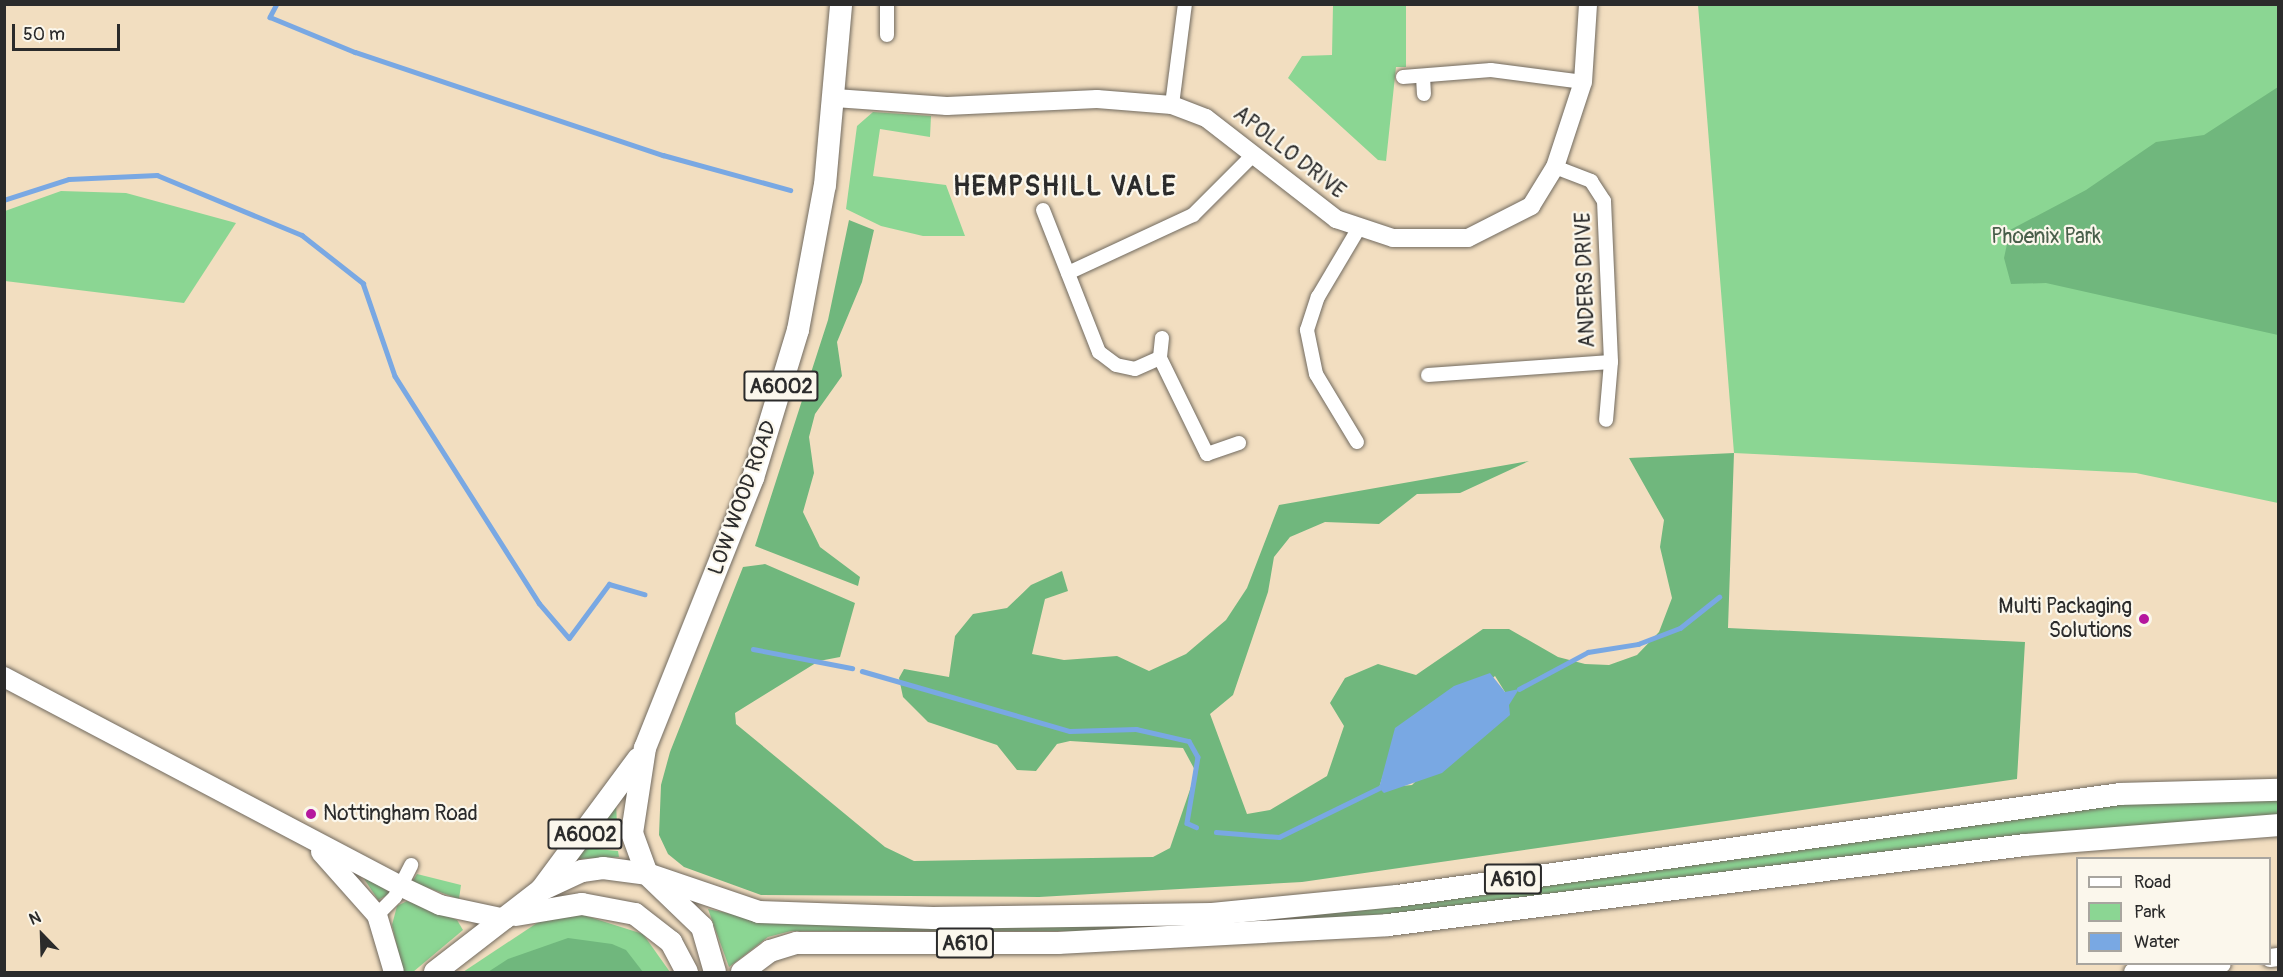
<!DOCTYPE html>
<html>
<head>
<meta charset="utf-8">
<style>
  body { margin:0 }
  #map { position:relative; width:2283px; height:977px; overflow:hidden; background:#f2dec0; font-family:Pangolin,sans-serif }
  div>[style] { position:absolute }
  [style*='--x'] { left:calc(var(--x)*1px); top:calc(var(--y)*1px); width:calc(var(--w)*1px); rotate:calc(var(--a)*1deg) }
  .green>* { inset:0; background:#8bd693 }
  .forest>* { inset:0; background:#70b77d }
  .water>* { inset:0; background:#79a8e3 }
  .stream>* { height:4.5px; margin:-2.25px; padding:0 2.25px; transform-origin:2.25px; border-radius:2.25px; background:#79a8e3 }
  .roads { filter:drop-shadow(0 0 2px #716a5f) drop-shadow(0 0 2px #716a5f) }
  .minor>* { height:14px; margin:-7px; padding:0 7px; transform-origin:7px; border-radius:7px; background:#fff }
  .tertiary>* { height:18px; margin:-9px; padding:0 9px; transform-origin:9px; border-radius:9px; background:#fff }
  .secondary>* { height:20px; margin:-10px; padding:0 10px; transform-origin:10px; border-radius:10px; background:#fff }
  .primary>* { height:22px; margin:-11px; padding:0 11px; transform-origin:11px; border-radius:11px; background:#fff }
  .trunk>* { height:22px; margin:-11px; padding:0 11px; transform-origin:11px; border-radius:11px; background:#fff }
  .dots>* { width:16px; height:16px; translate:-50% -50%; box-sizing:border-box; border:3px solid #fbf7ec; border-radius:50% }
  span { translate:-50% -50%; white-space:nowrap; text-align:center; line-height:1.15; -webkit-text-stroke:4.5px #fbf7ec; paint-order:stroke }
  .shield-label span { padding:2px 4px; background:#fbf7ec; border:2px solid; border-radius:4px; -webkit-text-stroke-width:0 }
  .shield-label { font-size:20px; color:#2b2b2b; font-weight:700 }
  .street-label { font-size:21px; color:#2b2b2b }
  .park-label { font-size:21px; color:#485e4a }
  .poi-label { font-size:21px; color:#2b2b2b }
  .right { translate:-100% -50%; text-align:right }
  .left { translate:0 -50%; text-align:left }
  .district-label { font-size:27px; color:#2b2b2b; font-weight:700; letter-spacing:1.5px }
  .frame { position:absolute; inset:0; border:6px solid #2b2b2b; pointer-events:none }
  .legend { position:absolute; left:2076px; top:857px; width:195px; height:108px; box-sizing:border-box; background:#fbf7ec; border:2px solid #a8a59f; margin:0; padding:8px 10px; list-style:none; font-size:18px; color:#2b2b2b }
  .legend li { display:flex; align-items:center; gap:12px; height:30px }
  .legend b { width:30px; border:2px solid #a8a59f }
  .north { position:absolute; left:12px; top:905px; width:60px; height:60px; -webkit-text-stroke:4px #fbf7ec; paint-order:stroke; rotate:337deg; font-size:16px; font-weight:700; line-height:24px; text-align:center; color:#2b2b2b }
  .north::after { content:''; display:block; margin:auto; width:21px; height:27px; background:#2b2b2b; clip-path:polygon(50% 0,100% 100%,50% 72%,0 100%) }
  .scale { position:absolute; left:12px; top:24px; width:108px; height:27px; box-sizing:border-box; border:3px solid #2b2b2b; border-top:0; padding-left:8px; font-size:18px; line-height:21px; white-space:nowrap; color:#2b2b2b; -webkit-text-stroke:4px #fbf7ec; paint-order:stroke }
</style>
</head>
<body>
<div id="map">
  <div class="green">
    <div style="clip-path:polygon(1333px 5px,1406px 5px,1406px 67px,1396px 67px,1386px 161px,1378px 160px,1288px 78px,1302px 56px,1332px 55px)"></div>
    <div style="clip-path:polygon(1698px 5px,2278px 5px,2278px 503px,2136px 473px,1734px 453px)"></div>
    <div style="clip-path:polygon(873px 112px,931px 116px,930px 137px,880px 129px,873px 176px,946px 185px,965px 236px,923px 236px,881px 226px,846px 209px,857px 126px)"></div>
    <div style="clip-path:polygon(61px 191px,126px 193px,236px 223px,184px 303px,5px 281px,5px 211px)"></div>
    <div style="clip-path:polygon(2278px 796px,2278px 817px,2039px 835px,1421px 914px,1100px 931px,791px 931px,768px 937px,729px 967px,708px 909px,737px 915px,1086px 925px,2086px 805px)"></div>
    <div style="clip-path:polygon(616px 804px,618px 845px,593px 839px)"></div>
    <div style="clip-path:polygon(586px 848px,618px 851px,619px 857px,577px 859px)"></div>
    <div style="clip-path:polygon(361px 874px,391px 893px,378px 900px)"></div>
    <div style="clip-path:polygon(417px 874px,461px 885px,459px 899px,412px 882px)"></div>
    <div style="clip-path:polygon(407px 901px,457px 920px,463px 930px,413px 972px,403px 972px,392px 925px,397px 906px)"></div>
    <div style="clip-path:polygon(583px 915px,643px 934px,670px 972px,463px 972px,540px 921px)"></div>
  </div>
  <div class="forest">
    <div style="clip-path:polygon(2278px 87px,2278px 335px,2046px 283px,2011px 284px,2004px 258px,2010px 230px,2086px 190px,2156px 142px,2204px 135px)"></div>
    <div style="clip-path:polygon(849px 220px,874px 230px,862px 282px,837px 342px,842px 376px,815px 414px,809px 437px,814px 473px,803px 512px,820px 547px,860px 577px,858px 586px,755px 546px,828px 320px)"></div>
    <div style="clip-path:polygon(evenodd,1734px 453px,1728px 628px,2025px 642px,2017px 779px,1302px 882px,1039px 897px,761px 895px,684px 867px,668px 854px,659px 835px,661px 785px,670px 752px,743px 567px,765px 564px,855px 603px,840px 657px,819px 661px,735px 713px,736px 724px,885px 847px,914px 861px,1153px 857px,1170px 848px,1196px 772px,1183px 748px,1070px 741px,1057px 744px,1036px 771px,1017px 770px,997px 745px,928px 722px,903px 697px,899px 678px,904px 669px,949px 677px,955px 636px,973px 614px,1007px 608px,1031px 585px,1062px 571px,1068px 591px,1045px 599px,1032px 654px,1064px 660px,1117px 656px,1149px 671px,1186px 654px,1226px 620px,1247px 588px,1279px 505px,1529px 461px,1460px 493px,1417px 494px,1379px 524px,1325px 522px,1290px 537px,1274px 557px,1268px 592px,1233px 695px,1210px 714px,1247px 814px,1270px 810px,1327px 776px,1344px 726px,1330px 703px,1345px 678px,1378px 664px,1416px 675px,1483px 629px,1509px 629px,1558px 657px,1585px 664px,1609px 665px,1637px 655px,1659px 632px,1672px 598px,1660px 547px,1664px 520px,1629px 458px,1734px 453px,1495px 676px,1505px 692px,1412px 785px,1379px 788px,1385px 769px,1495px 676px)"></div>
    <div style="clip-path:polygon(568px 938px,612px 944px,626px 950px,643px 972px,488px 972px,508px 959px)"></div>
  </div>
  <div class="water">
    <div style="clip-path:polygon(1490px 673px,1505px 692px,1519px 689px,1509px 705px,1510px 715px,1442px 773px,1384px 793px,1379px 788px,1395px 728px,1454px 686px)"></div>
  </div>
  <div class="stream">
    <div style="--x:277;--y:4;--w:15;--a:118"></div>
    <div style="--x:270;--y:17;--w:92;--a:22.4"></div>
    <div style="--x:355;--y:52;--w:325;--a:18.5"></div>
    <div style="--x:663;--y:155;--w:132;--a:15.4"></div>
    <div style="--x:4;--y:200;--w:68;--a:-17.9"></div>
    <div style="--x:69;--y:179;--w:88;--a:-2.6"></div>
    <div style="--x:157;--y:175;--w:157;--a:22.5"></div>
    <div style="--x:302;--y:235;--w:78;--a:38.2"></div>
    <div style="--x:363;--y:283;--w:98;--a:71"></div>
    <div style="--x:395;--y:376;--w:269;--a:57.6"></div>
    <div style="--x:539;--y:603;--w:46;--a:49.4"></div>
    <div style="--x:569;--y:638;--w:67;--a:-53.5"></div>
    <div style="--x:609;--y:584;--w:37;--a:16"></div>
    <div style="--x:753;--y:649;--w:101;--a:10.9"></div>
    <div style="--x:862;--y:671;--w:216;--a:16.1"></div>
    <div style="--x:1070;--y:731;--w:66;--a:-1.7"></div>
    <div style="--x:1136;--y:729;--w:54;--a:12.8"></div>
    <div style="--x:1189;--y:741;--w:18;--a:61"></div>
    <div style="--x:1198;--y:757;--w:67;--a:99.5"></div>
    <div style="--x:1187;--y:823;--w:10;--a:24"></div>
    <div style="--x:1519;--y:689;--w:78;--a:-28.2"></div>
    <div style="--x:1588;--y:652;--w:51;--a:-9.1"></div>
    <div style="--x:1638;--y:644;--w:45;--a:-20.9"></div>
    <div style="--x:1680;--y:628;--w:50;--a:-38.5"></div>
    <div style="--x:1216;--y:832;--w:63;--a:4.5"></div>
    <div style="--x:1279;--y:837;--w:111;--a:-26.1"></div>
  </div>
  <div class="roads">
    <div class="minor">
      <div style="--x:887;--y:4;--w:31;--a:90"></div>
      <div style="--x:1423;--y:76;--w:18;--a:87"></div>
      <div style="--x:1403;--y:77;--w:88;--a:-4.5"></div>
      <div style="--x:1491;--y:70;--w:93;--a:7.4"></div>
      <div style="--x:1172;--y:105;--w:102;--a:-82.7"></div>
      <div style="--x:1555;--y:167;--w:39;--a:21"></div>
      <div style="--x:1591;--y:181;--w:24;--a:57"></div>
      <div style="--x:1604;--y:201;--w:161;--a:87.5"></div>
      <div style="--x:1611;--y:362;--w:58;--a:94.9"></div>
      <div style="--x:1043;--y:210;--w:153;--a:68.5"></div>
      <div style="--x:1099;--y:352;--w:21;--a:37"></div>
      <div style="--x:1116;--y:365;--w:19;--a:12"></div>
      <div style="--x:1135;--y:369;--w:27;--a:-24"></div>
      <div style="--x:1068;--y:273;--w:138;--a:-24.9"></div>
      <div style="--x:1193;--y:215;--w:86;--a:-45"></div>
      <div style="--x:1162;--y:338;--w:20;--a:96"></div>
      <div style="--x:1160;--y:358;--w:107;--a:63.9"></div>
      <div style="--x:1207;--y:454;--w:34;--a:-19"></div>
      <div style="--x:1428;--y:375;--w:183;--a:-4.1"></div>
      <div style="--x:1357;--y:442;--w:79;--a:-121.1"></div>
      <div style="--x:1316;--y:374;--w:45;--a:-101.6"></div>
      <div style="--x:1307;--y:330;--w:35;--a:-72"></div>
      <div style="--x:1318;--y:297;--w:80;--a:-59.3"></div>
      <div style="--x:377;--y:915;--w:25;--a:-45"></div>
      <div style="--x:395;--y:897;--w:36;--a:-63"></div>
    </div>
    <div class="tertiary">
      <div style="--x:835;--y:98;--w:112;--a:4.1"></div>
      <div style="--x:947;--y:106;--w:150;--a:-2.7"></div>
      <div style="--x:1097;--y:99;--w:75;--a:4.6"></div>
      <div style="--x:1172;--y:105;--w:36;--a:21"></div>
      <div style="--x:1206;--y:118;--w:165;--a:37.8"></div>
      <div style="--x:1336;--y:219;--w:60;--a:18.4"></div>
      <div style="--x:1393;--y:238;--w:75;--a:0"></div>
      <div style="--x:1468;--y:238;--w:71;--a:-26.9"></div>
      <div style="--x:1531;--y:206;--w:46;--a:-58.4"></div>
      <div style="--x:1555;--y:167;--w:89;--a:-71.8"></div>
      <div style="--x:1583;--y:82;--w:78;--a:-86.3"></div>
      <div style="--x:2270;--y:958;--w:8;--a:-7"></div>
      <div style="--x:2133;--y:972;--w:89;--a:-5.1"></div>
    </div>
    <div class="secondary">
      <div style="--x:4;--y:677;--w:448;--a:27.8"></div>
      <div style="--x:400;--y:886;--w:44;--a:25.4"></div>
      <div style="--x:440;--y:905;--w:67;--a:12"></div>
      <div style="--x:321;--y:852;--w:84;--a:48.4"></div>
      <div style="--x:377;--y:915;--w:59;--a:73.4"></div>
    </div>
    <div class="primary">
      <div style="--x:647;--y:874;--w:44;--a:-110.1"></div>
      <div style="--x:632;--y:833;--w:86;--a:-81.3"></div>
      <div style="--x:645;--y:748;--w:291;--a:-68.2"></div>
      <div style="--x:753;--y:478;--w:155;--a:-73.1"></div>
      <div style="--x:798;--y:330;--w:147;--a:-79.5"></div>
      <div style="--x:825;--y:185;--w:182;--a:-84.9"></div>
      <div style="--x:541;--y:890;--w:163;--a:-53.5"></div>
    </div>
    <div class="trunk">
      <div style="--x:648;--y:875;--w:75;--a:43.9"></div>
      <div style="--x:702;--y:927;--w:47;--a:73.9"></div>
      <div style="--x:516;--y:915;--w:67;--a:-9.5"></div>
      <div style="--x:582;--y:904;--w:54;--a:10.7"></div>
      <div style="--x:635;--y:914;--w:46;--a:37.9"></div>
      <div style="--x:671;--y:942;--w:34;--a:62"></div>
      <div style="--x:435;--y:972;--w:134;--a:-37.7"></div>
      <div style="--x:541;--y:890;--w:45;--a:-24.9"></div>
      <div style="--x:582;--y:871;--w:21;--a:-8"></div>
      <div style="--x:603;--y:868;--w:44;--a:7.8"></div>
      <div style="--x:647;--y:874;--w:118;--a:18.7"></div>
      <div style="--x:759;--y:912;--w:174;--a:2"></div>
      <div style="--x:933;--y:918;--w:279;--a:-0.8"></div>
      <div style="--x:1212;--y:914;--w:186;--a:-5.6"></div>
      <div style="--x:1397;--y:896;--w:730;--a:-8.03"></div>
      <div style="--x:2120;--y:794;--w:158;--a:-1.5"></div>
      <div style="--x:742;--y:972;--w:35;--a:-37"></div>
      <div style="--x:770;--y:951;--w:28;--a:-17"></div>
      <div style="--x:797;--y:943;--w:261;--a:0"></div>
      <div style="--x:1058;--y:943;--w:330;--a:-3.1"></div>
      <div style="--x:1388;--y:925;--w:642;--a:-7.16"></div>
      <div style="--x:2025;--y:845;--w:254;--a:-4.5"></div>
    </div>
  </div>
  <div class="dots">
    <div style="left:2144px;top:619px;background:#b5179e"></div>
    <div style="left:311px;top:814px;background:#b5179e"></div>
  </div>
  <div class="shield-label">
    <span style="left:781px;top:386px">A6002</span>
    <span style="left:585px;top:834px">A6002</span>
    <span style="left:1513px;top:879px">A610</span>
    <span style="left:965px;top:943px">A610</span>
  </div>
  <div class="street-label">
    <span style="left:1289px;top:153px;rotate:38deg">APOLLO DRIVE</span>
    <span style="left:1586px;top:280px;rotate:-92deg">ANDERS DRIVE</span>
    <span style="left:743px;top:498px;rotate:-70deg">LOW WOOD ROAD</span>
  </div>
  <div class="park-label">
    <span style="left:2046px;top:237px">Phoenix Park</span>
  </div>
  <div class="poi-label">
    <span class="right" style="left:2132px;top:619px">Multi Packaging<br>Solutions</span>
    <span class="left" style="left:323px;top:814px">Nottingham Road</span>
  </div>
  <div class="district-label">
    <span style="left:1065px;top:187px">HEMPSHILL VALE</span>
  </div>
  <div class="frame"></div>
  <ul class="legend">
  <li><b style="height:8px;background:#fff"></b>Road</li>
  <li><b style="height:16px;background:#8bd693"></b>Park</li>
  <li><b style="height:16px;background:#79a8e3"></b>Water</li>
  </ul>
  <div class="north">N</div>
  <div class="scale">50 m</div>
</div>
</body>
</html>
